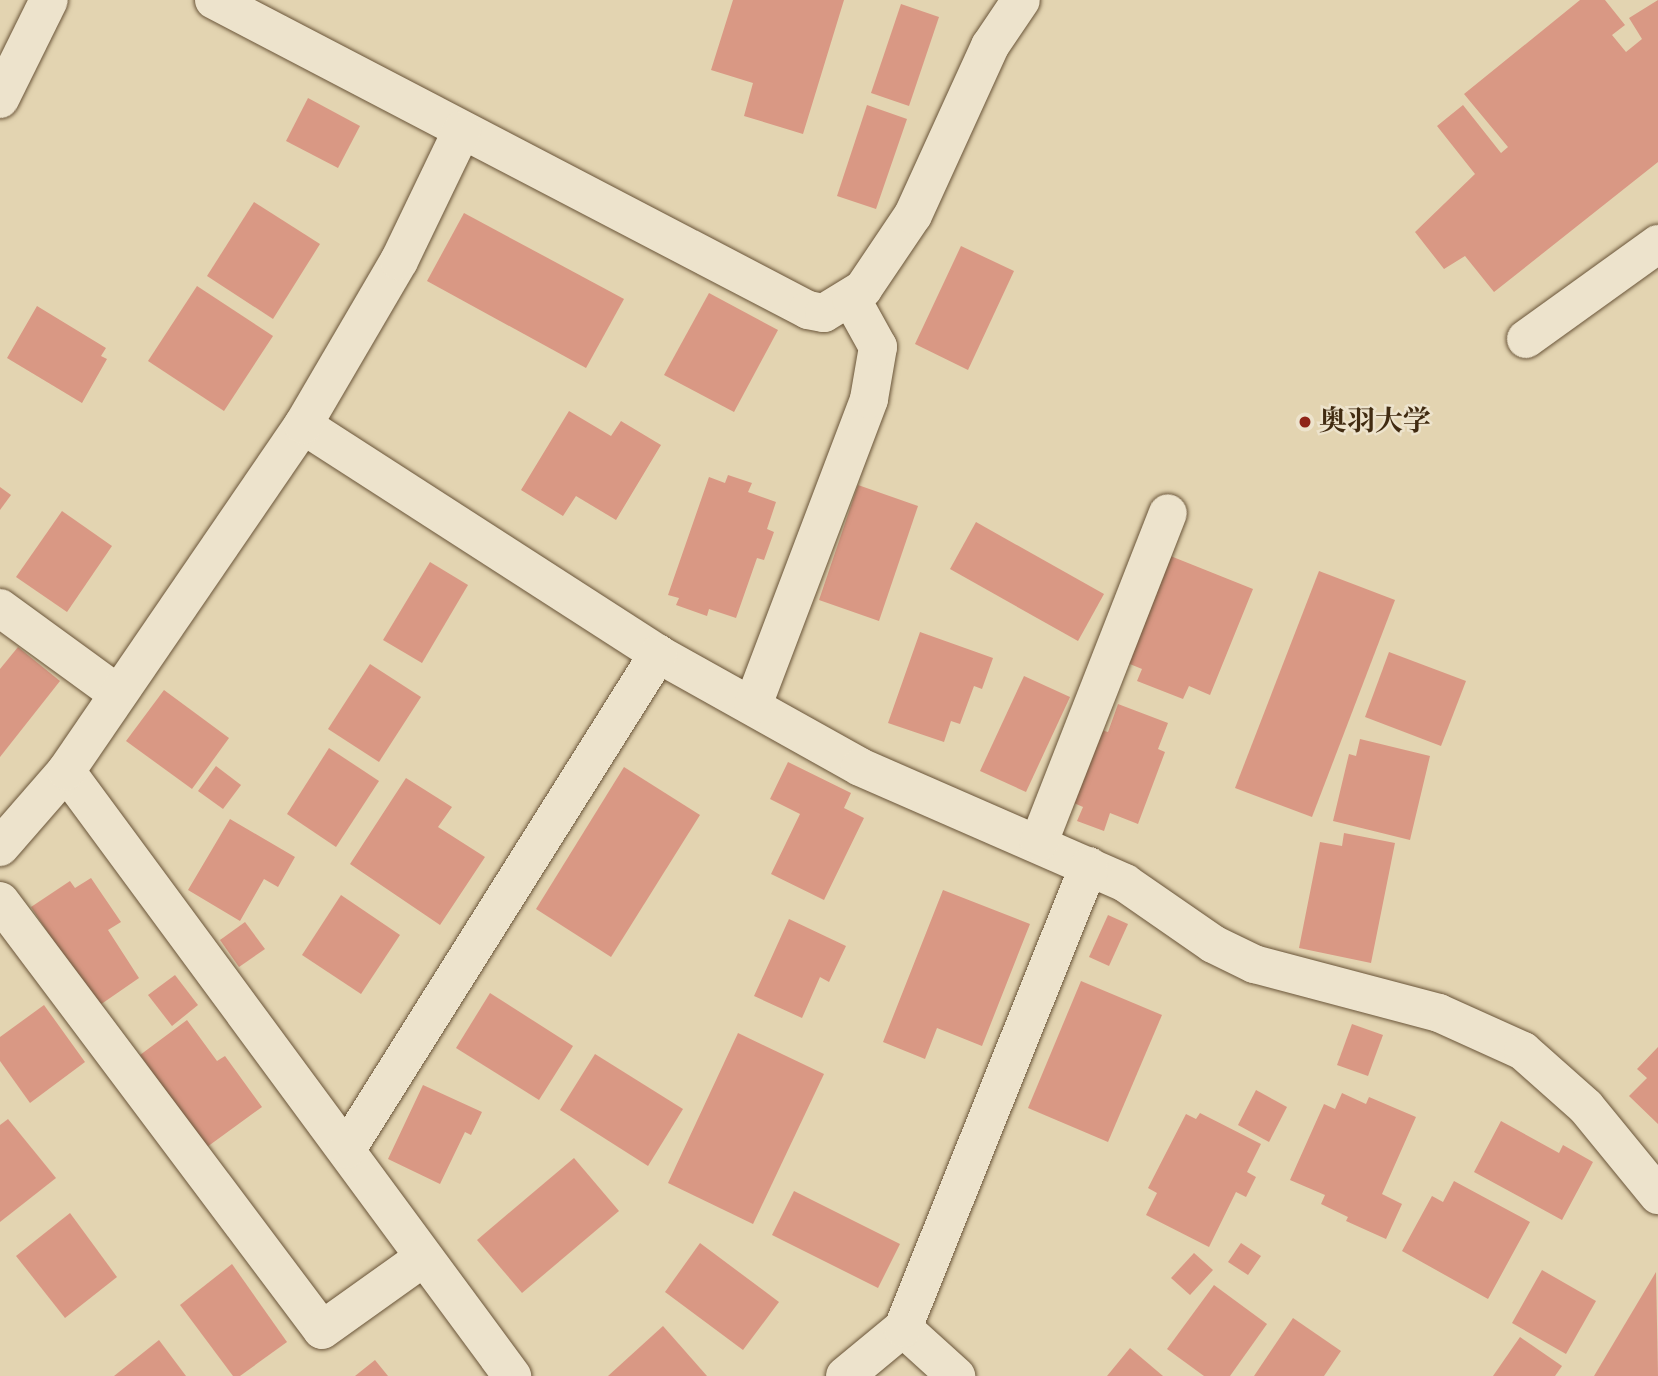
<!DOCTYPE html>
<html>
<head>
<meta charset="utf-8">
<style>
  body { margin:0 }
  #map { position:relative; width:1658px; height:1376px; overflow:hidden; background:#e3d4b1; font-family:"IM FELL DW Pica","Noto Serif JP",serif }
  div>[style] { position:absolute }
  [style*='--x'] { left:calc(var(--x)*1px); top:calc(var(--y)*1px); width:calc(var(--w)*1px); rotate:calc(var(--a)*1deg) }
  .building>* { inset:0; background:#d99884 }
  .roads { filter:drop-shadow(0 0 2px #6a5539) drop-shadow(0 0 2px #6a5539) }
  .minor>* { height:38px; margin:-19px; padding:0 19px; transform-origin:19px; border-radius:19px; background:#ede3cc }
  .dots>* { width:19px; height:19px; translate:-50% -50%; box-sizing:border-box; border:4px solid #ede3cc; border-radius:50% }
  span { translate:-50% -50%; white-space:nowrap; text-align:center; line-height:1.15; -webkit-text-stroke:5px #ede3cc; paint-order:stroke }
  .poi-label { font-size:28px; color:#412b11; font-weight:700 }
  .left { translate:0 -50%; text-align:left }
</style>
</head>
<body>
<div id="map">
  <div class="building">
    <div style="clip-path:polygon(733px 0,844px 0,803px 134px,744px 116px,753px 83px,711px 70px)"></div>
    <div style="clip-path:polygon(1580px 0,1605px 0,1625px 25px,1612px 35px,1626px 52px,1642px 39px,1629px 18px,1658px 0,1658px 162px,1494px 292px,1465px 256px,1444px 269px,1415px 232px,1475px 174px,1437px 126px,1463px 105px,1501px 153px,1508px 147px,1464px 94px)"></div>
    <div style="clip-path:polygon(901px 4px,939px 17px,909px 106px,871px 93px)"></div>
    <div style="clip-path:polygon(308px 98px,360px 126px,338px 168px,286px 141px)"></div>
    <div style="clip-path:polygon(867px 105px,907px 119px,876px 209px,837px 196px)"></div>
    <div style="clip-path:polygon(254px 202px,320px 244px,273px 319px,207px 276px)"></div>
    <div style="clip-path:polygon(464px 213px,624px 299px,586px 368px,427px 281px)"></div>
    <div style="clip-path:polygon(961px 246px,1014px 271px,968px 370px,915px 344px)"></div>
    <div style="clip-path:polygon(197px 286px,273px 336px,224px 411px,148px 361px)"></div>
    <div style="clip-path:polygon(709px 293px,778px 330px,734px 412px,664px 375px)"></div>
    <div style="clip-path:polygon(37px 306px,106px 348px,101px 356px,107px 359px,82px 403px,7px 358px)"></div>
    <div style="clip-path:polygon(569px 411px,611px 436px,621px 421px,661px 445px,616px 520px,576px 496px,563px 516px,521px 490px)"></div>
    <div style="clip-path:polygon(728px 475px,752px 483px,748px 492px,776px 502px,767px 529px,774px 532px,764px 560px,757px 558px,736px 618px,709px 609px,707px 616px,676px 605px,679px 598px,668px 595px,709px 477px,725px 483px)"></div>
    <div style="clip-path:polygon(858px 485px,918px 506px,879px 621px,819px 600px)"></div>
    <div style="clip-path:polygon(0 487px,11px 495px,0 510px)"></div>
    <div style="clip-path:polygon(62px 511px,112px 546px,67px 612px,16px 577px)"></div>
    <div style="clip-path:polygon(976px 522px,1104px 594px,1078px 641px,950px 569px)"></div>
    <div style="clip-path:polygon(1168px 555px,1253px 589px,1210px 695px,1189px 686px,1183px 699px,1137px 681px,1142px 669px,1125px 662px)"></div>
    <div style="clip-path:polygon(430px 562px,468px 585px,422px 663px,383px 640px)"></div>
    <div style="clip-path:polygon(1319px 571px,1395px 600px,1312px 817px,1235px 788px)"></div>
    <div style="clip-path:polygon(920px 632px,993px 658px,982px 689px,974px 686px,960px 724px,951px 721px,944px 742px,888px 723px)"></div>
    <div style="clip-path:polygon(18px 647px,60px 681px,0 757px,0 669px)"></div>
    <div style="clip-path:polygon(1389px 652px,1466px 681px,1441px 746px,1365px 717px)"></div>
    <div style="clip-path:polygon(370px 664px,421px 697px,379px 762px,328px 729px)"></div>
    <div style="clip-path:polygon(1024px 676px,1070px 697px,1026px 792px,980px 771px)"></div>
    <div style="clip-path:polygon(164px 690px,229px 738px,192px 789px,126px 741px)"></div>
    <div style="clip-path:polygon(1118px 704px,1168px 723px,1158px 749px,1165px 752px,1138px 824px,1110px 813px,1104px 831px,1077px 821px,1083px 807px,1074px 803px,1101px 730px,1108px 732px)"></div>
    <div style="clip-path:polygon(1360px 739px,1430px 756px,1410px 840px,1333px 821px,1349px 754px,1356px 756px)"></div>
    <div style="clip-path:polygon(329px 748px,379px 781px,336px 847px,287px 814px)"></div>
    <div style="clip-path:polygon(788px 762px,851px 793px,844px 808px,864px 818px,824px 900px,771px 874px,800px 814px,770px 799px)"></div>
    <div style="clip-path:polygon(216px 766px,241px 785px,223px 809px,198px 791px)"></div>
    <div style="clip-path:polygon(624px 767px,700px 815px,611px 957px,536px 909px)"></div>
    <div style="clip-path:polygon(406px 778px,452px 807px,438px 827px,485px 857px,440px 925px,350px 864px)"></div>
    <div style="clip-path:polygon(230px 819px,295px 857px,278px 887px,264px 879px,240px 921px,188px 890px)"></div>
    <div style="clip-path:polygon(1344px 833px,1395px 843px,1371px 963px,1299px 948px,1320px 842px,1342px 846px)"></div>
    <div style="clip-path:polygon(91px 878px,121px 922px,108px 930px,139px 978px,97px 1007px,31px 907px,70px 881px,75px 888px)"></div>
    <div style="clip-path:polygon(943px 890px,1030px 924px,982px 1046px,937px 1028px,925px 1059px,883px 1042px)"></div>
    <div style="clip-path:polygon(341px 895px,400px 935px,361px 994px,302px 955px)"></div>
    <div style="clip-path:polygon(1108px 915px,1128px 924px,1109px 966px,1089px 957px)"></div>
    <div style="clip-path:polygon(789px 919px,846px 946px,829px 982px,820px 977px,802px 1018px,754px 996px)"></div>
    <div style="clip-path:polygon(245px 922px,265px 949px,239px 967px,220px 940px)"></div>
    <div style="clip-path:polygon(175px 975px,198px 1005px,172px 1026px,148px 995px)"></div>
    <div style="clip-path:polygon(1081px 981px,1162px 1015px,1108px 1142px,1028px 1108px)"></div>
    <div style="clip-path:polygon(490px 993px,573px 1046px,539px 1100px,456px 1048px)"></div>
    <div style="clip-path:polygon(44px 1005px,85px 1062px,30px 1103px,0 1061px,0 1037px)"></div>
    <div style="clip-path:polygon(187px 1020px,217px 1061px,225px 1056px,262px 1107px,207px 1147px,140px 1055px)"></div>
    <div style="clip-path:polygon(1352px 1024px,1383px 1035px,1368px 1076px,1337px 1065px)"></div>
    <div style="clip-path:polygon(738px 1033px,824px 1074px,753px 1224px,668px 1183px)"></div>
    <div style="clip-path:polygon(1658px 1047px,1658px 1124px,1629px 1096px,1647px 1078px,1637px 1069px)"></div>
    <div style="clip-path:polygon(595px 1054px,683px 1109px,648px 1166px,560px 1110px)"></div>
    <div style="clip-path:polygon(423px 1085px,482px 1112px,471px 1135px,465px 1132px,440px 1184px,388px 1159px)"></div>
    <div style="clip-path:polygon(1256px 1090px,1287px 1107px,1269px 1142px,1238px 1125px)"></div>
    <div style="clip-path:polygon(1342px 1093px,1366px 1104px,1369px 1097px,1416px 1117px,1382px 1194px,1402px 1204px,1386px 1239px,1346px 1221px,1348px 1217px,1321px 1204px,1325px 1195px,1290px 1180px,1324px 1104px,1335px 1109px)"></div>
    <div style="clip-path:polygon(1200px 1113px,1261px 1144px,1247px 1172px,1256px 1177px,1246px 1197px,1236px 1192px,1209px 1247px,1146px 1215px,1157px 1193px,1148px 1188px,1186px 1114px,1196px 1119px)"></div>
    <div style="clip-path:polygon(8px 1119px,56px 1178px,0 1222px,0 1125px)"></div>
    <div style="clip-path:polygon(1501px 1121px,1559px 1153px,1563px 1145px,1593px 1162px,1562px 1220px,1474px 1172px)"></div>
    <div style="clip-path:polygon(574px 1158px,619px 1211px,522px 1293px,477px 1240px)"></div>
    <div style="clip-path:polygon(1454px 1181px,1530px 1222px,1488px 1299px,1402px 1251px,1432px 1196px,1443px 1202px)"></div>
    <div style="clip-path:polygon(794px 1191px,900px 1244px,878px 1288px,772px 1235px)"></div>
    <div style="clip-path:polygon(70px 1213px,117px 1277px,65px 1318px,16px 1256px)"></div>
    <div style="clip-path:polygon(700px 1243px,779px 1302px,743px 1350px,665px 1292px)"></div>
    <div style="clip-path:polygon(1241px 1243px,1261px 1256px,1248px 1275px,1228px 1262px)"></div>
    <div style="clip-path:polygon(1194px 1253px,1213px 1270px,1190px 1295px,1171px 1278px)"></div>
    <div style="clip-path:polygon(232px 1264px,287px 1342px,240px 1376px,233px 1376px,180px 1305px)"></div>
    <div style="clip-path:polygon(1542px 1270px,1596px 1301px,1566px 1354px,1512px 1323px)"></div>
    <div style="clip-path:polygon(1656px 1272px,1658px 1376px,1594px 1376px)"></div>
    <div style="clip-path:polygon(1214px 1285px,1267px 1324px,1230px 1376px,1204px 1376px,1167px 1349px)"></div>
    <div style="clip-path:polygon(1293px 1318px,1341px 1351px,1324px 1376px,1254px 1376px)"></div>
    <div style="clip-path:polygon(663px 1326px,707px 1376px,608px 1376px)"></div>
    <div style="clip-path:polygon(1520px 1337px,1562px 1366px,1555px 1376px,1493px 1376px)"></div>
    <div style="clip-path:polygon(159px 1340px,186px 1376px,114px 1376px)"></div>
    <div style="clip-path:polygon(1130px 1348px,1163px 1376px,1107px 1376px)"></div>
    <div style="clip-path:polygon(375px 1360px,388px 1376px,355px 1376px)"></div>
  </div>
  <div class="roads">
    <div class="minor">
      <div style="--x:214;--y:0;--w:670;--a:27.56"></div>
      <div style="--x:808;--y:310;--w:16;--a:11"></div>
      <div style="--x:824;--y:313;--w:46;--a:-31.6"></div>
      <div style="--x:863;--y:289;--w:89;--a:-56"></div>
      <div style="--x:913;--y:215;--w:186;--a:-65.5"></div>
      <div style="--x:990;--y:46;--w:55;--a:-56"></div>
      <div style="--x:0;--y:99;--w:110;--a:-63.7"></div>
      <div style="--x:1526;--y:339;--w:163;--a:-35.7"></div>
      <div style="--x:303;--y:425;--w:422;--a:32.8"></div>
      <div style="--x:658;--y:654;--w:231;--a:29.2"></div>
      <div style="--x:860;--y:767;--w:289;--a:23.6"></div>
      <div style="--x:1125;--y:883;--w:107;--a:34.7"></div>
      <div style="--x:1213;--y:944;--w:46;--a:26"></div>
      <div style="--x:1254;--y:964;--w:191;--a:14.8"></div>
      <div style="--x:1439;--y:1013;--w:92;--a:24.3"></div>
      <div style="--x:1523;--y:1051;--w:84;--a:41.6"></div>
      <div style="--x:1586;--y:1107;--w:114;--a:50.7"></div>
      <div style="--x:0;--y:608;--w:146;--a:36.1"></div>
      <div style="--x:753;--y:705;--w:327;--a:-69.2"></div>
      <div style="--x:869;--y:399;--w:53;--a:-80.2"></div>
      <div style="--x:878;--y:347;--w:56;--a:-118.9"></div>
      <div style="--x:66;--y:771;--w:752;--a:53.6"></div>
      <div style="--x:1039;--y:842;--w:353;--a:-68.6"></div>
      <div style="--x:0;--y:847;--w:101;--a:-49"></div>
      <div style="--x:66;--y:771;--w:419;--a:-55.6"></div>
      <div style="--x:303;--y:425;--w:190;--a:-59.7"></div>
      <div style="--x:399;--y:261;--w:145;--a:-64.3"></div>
      <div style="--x:0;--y:901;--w:536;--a:53.11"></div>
      <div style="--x:322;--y:1330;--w:124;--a:-35.5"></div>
      <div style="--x:347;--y:1149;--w:585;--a:-57.86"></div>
      <div style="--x:903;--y:1328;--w:72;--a:42.2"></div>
      <div style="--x:845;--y:1376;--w:75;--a:-39.6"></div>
      <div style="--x:903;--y:1328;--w:498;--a:-68.1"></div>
    </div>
  </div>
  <div class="dots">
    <div style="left:1305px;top:422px;background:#8f2418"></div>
  </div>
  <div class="poi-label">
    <span class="left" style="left:1319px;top:422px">奥羽大学</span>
  </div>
</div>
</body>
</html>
